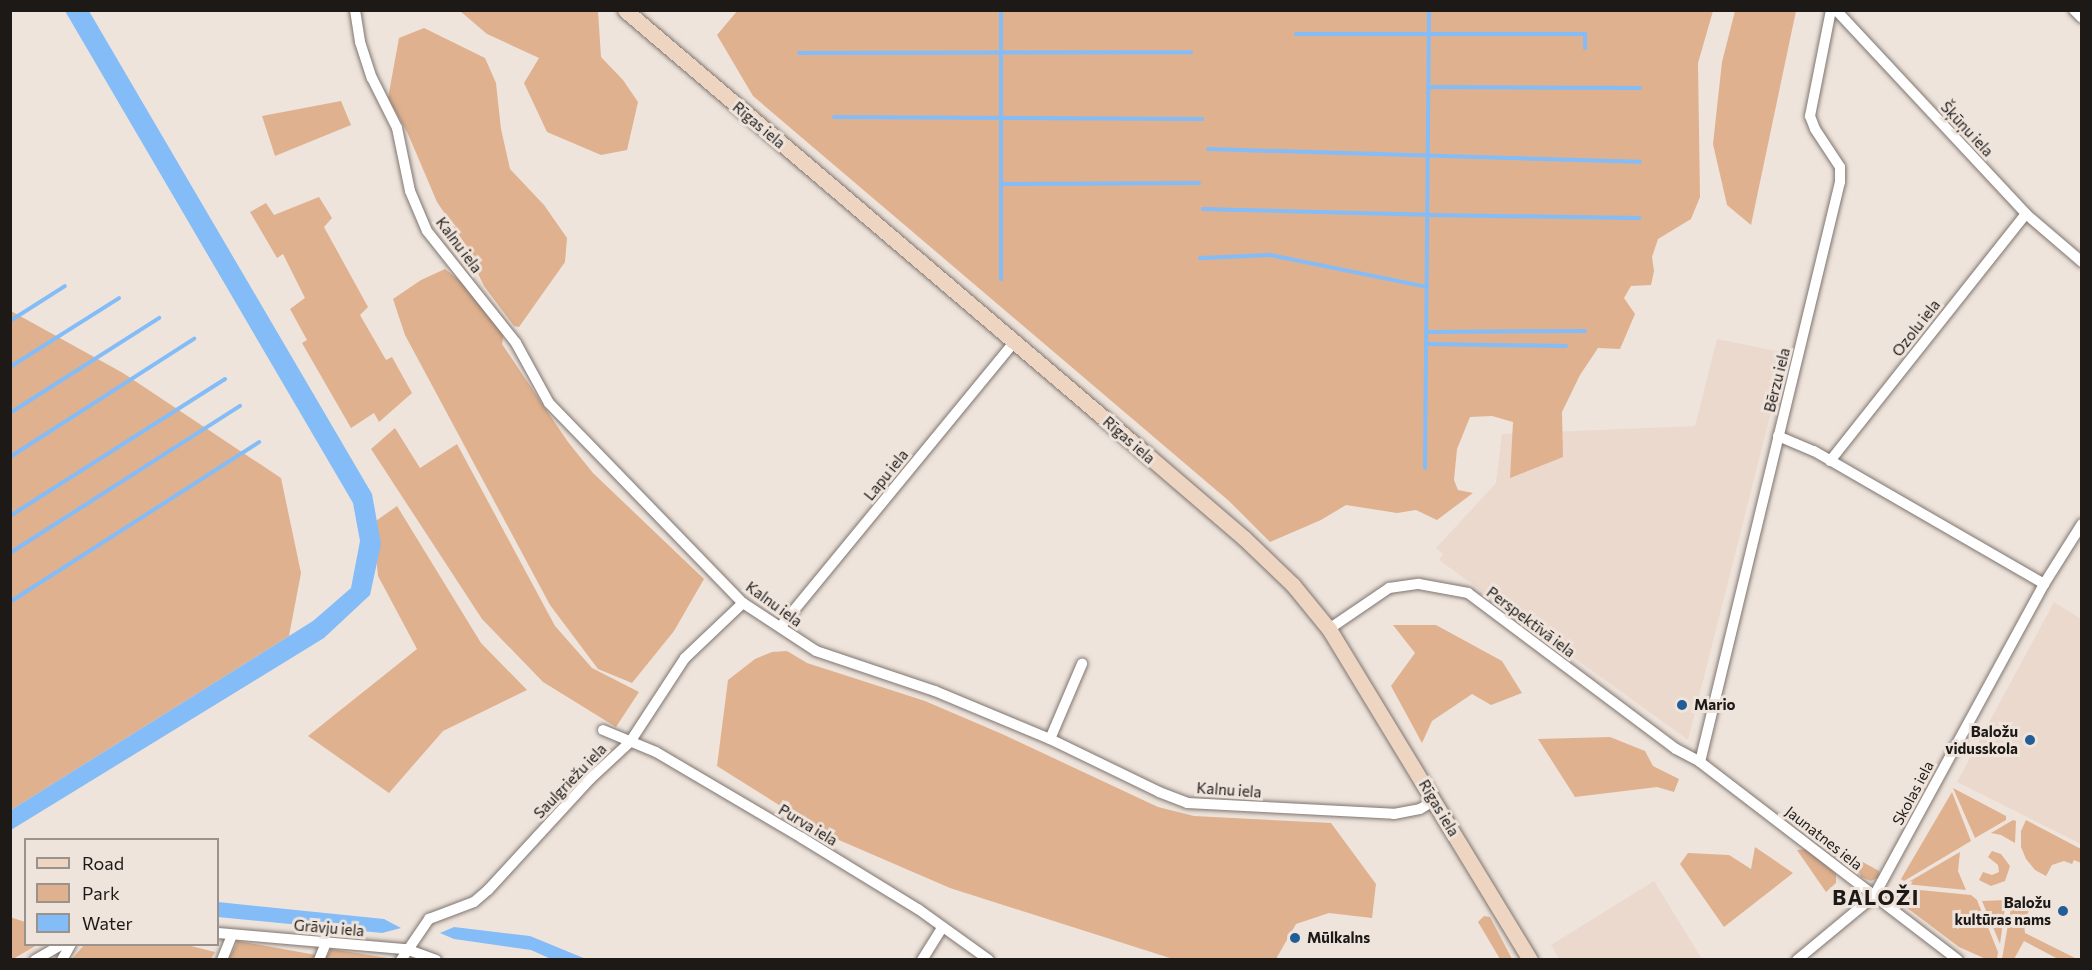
<!DOCTYPE html>
<html>
<head>
<meta charset="utf-8">
<style>
  body { margin:0 }
  #map { position:relative; width:2092px; height:970px; overflow:hidden; background:#eee4dc; font-family:Commissioner,sans-serif }
  div>[style] { position:absolute }
  [style*='--x'] { left:calc(var(--x)*1px); top:calc(var(--y)*1px); width:calc(var(--w)*1px); rotate:calc(var(--a)*1deg) }
  .built>* { inset:0; background:#ebd9cd }
  .green>* { inset:0; background:#dfb18f }
  .water>* { inset:0; background:#84bcf7 }
  .stream>* { height:4px; margin:-2px; padding:0 2px; transform-origin:2px; border-radius:2px; background:#84bcf7 }
  .roads { filter:drop-shadow(0 0 2px #7f756f) drop-shadow(0 0 2px #7f756f) }
  .minor>* { height:10px; margin:-5px; padding:0 5px; transform-origin:5px; border-radius:5px; background:#fff }
  .secondary>* { height:15px; margin:-7.5px; padding:0 7.5px; transform-origin:7.5px; border-radius:7.5px; background:#edd5c1 }
  .dots>* { width:16px; height:16px; translate:-50% -50%; box-sizing:border-box; border:3px solid #eee4dc; border-radius:50% }
  span { translate:-50% -50%; white-space:nowrap; text-align:center; line-height:1.15; -webkit-text-stroke:6px #eee4dc; paint-order:stroke }
  .street-label { font-size:15px; color:#1d1917 }
  .poi-label { font-size:15px; color:#1d1917; font-weight:700 }
  .left { translate:0 -50%; text-align:left }
  .right { translate:-100% -50%; text-align:right }
  .district-label { font-size:21px; color:#1d1917; font-weight:700; letter-spacing:1.5px }
  .frame { position:absolute; inset:0; border:12px solid #1d1917; pointer-events:none }
  .legend { position:absolute; left:24px; top:838px; width:195px; height:108px; box-sizing:border-box; background:#eee4dc; border:2px solid #9a938d; margin:0; padding:8px 10px; list-style:none; font-size:18px; color:#1d1917 }
  .legend li { display:flex; align-items:center; gap:12px; height:30px }
  .legend b { width:30px; border:2px solid #9a938d }
</style>
</head>
<body>
<div id="map">
  <div class="built">
    <div style="clip-path:polygon(1717px 339px,1786px 353px,1688px 740px,1439px 560px,1443px 554px,1436px 548px,1496px 483px,1502px 434px,1695px 426px)"></div>
    <div style="clip-path:polygon(2054px 602px,2081px 619px,2081px 844px,1957px 782px)"></div>
    <div style="clip-path:polygon(1654px 881px,1702px 959px,1559px 959px,1551px 945px)"></div>
  </div>
  <div class="green">
    <div style="clip-path:polygon(738px 10px,1713px 11px,1698px 63px,1700px 197px,1691px 219px,1658px 239px,1652px 257px,1654px 271px,1651px 285px,1631px 286px,1624px 298px,1635px 314px,1620px 349px,1598px 348px,1580px 375px,1562px 412px,1563px 457px,1510px 478px,1513px 422px,1492px 416px,1470px 417px,1457px 449px,1454px 480px,1458px 490px,1473px 493px,1437px 520px,1416px 510px,1397px 513px,1346px 505px,1321px 520px,1270px 542px,1229px 501px,753px 96px,717px 35px)"></div>
    <div style="clip-path:polygon(460px 11px,598px 11px,601px 57px,623px 80px,638px 102px,627px 150px,601px 155px,547px 132px,524px 83px,539px 58px,487px 34px)"></div>
    <div style="clip-path:polygon(1735px 11px,1796px 11px,1751px 225px,1727px 205px,1713px 144px,1722px 62px)"></div>
    <div style="clip-path:polygon(424px 28px,485px 58px,496px 83px,501px 129px,510px 169px,544px 205px,567px 238px,565px 262px,519px 327px,514px 326px,484px 286px,461px 238px,437px 202px,408px 134px,388px 98px,399px 38px)"></div>
    <div style="clip-path:polygon(341px 101px,351px 125px,275px 156px,262px 116px)"></div>
    <div style="clip-path:polygon(319px 197px,332px 218px,324px 227px,368px 307px,360px 315px,386px 360px,392px 357px,412px 393px,379px 422px,374px 413px,351px 428px,302px 343px,307px 340px,290px 309px,305px 298px,283px 254px,277px 258px,250px 212px,266px 203px,274px 215px)"></div>
    <div style="clip-path:polygon(445px 269px,473px 291px,504px 333px,502px 344px,568px 442px,593px 473px,704px 579px,674px 631px,632px 683px,598px 669px,550px 605px,405px 335px,393px 299px,421px 280px)"></div>
    <div style="clip-path:polygon(11px 311px,123px 373px,281px 478px,301px 573px,289px 636px,11px 810px)"></div>
    <div style="clip-path:polygon(395px 428px,420px 468px,457px 444px,555px 626px,592px 668px,639px 692px,616px 727px,543px 682px,482px 619px,371px 449px)"></div>
    <div style="clip-path:polygon(397px 506px,481px 643px,527px 690px,443px 731px,389px 793px,308px 736px,417px 649px,378px 576px,373px 523px)"></div>
    <div style="clip-path:polygon(1393px 625px,1436px 625px,1502px 661px,1522px 693px,1491px 705px,1472px 694px,1432px 721px,1422px 743px,1391px 686px,1415px 653px)"></div>
    <div style="clip-path:polygon(787px 651px,807px 663px,925px 701px,1002px 734px,1158px 807px,1194px 816px,1331px 823px,1376px 884px,1372px 918px,1329px 913px,1296px 924px,1276px 959px,1173px 959px,950px 888px,825px 834px,717px 766px,728px 680px,755px 659px,772px 652px)"></div>
    <div style="clip-path:polygon(1610px 737px,1645px 751px,1653px 766px,1679px 779px,1674px 792px,1657px 787px,1575px 797px,1538px 739px)"></div>
    <div style="clip-path:polygon(1953px 788px,2006px 816px,2006px 820px,1975px 838px)"></div>
    <div style="clip-path:polygon(1952px 792px,1971px 841px,1904px 881px,1901px 879px)"></div>
    <div style="clip-path:polygon(2013px 820px,2016px 821px,2015px 843px,2001px 835px,1991px 833px)"></div>
    <div style="clip-path:polygon(2026px 820px,2081px 849px,2081px 863px,2074px 860px,2072px 864px,2064px 861px,2052px 865px,2046px 876px,2035px 870px,2026px 859px,2021px 847px,2021px 831px)"></div>
    <div style="clip-path:polygon(1826px 837px,1853px 856px,1851px 861px,1842px 863px,1820px 845px,1822px 839px)"></div>
    <div style="clip-path:polygon(1755px 847px,1793px 873px,1724px 927px,1680px 864px,1688px 853px,1729px 855px,1751px 869px)"></div>
    <div style="clip-path:polygon(1807px 849px,1836px 874px,1836px 883px,1826px 892px,1797px 850px)"></div>
    <div style="clip-path:polygon(1992px 851px,2001px 854px,2010px 866px,2005px 881px,1991px 886px,1979px 880px,1983px 872px,1992px 875px,1999px 872px,1998px 865px,1988px 857px)"></div>
    <div style="clip-path:polygon(1960px 852px,1958px 871px,1966px 890px,1905px 884px)"></div>
    <div style="clip-path:polygon(1861px 861px,1879px 871px,1880px 877px,1871px 881px,1861px 877px,1857px 868px)"></div>
    <div style="clip-path:polygon(1899px 888px,1971px 895px,1977px 900px,1998px 952px,1997px 959px,1986px 959px,1959px 947px,1894px 898px,1895px 890px)"></div>
    <div style="clip-path:polygon(2006px 900px,2000px 944px,1982px 901px)"></div>
    <div style="clip-path:polygon(2012px 902px,2029px 910px,2024px 924px,2025px 933px,2077px 959px,2058px 959px,2024px 941px,2014px 959px,2002px 959px)"></div>
    <div style="clip-path:polygon(1484px 916px,1490px 917px,1512px 959px,1500px 959px,1478px 922px)"></div>
    <div style="clip-path:polygon(10px 917px,25px 922px,26px 944px,37px 945px,13px 959px,11px 959px)"></div>
    <div style="clip-path:polygon(238px 941px,316px 955px,314px 959px,228px 960px)"></div>
    <div style="clip-path:polygon(84px 945px,187px 945px,215px 952px,211px 959px,72px 959px)"></div>
    <div style="clip-path:polygon(331px 949px,388px 958px,325px 959px)"></div>
  </div>
  <div class="water">
    <div style="clip-path:polygon(65px 11px,89px 11px,372px 494px,381px 544px,370px 595px,324px 638px,11px 830px,11px 810px,313px 621px,351px 588px,360px 541px,353px 503px)"></div>
    <div style="clip-path:polygon(218px 902px,384px 919px,401px 928px,382px 933px,218px 917px)"></div>
    <div style="clip-path:polygon(454px 927px,530px 936px,586px 959px,551px 959px,531px 950px,454px 939px,440px 933px)"></div>
  </div>
  <div class="stream">
    <div style="--x:1296;--y:34;--w:289;--a:0"></div>
    <div style="--x:1585;--y:34;--w:14;--a:90"></div>
    <div style="--x:799;--y:53;--w:392;--a:-0.1"></div>
    <div style="--x:1428;--y:87;--w:212;--a:0.3"></div>
    <div style="--x:834;--y:117;--w:368;--a:0.3"></div>
    <div style="--x:1208;--y:149;--w:432;--a:1.7"></div>
    <div style="--x:1001;--y:184;--w:198;--a:-0.3"></div>
    <div style="--x:1203;--y:209;--w:224;--a:1.5"></div>
    <div style="--x:1427;--y:215;--w:212;--a:0.8"></div>
    <div style="--x:1200;--y:258;--w:70;--a:-2.5"></div>
    <div style="--x:1270;--y:255;--w:160;--a:11.5"></div>
    <div style="--x:1001;--y:279;--w:269;--a:-90"></div>
    <div style="--x:10;--y:321;--w:65;--a:-32.5"></div>
    <div style="--x:1426;--y:332;--w:159;--a:-0.4"></div>
    <div style="--x:1426;--y:344;--w:140;--a:0.8"></div>
    <div style="--x:10;--y:367;--w:129;--a:-32.3"></div>
    <div style="--x:10;--y:413;--w:177;--a:-32.5"></div>
    <div style="--x:10;--y:457;--w:219;--a:-32.7"></div>
    <div style="--x:1425;--y:468;--w:458;--a:-89.5"></div>
    <div style="--x:10;--y:516;--w:255;--a:-32.5"></div>
    <div style="--x:10;--y:553;--w:273;--a:-32.6"></div>
    <div style="--x:10;--y:602;--w:296;--a:-32.7"></div>
  </div>
  <div class="roads">
    <div class="minor">
      <div style="--x:355;--y:10;--w:32;--a:81"></div>
      <div style="--x:360;--y:42;--w:38;--a:72"></div>
      <div style="--x:372;--y:78;--w:56;--a:63.4"></div>
      <div style="--x:397;--y:128;--w:64;--a:78.3"></div>
      <div style="--x:410;--y:191;--w:43;--a:67"></div>
      <div style="--x:427;--y:231;--w:143;--a:51.5"></div>
      <div style="--x:516;--y:343;--w:68;--a:61.2"></div>
      <div style="--x:549;--y:403;--w:279;--a:45.9"></div>
      <div style="--x:743;--y:603;--w:87;--a:33.3"></div>
      <div style="--x:816;--y:651;--w:126;--a:18.6"></div>
      <div style="--x:935;--y:691;--w:125;--a:22.7"></div>
      <div style="--x:1050;--y:739;--w:121;--a:25.9"></div>
      <div style="--x:1159;--y:792;--w:30;--a:21"></div>
      <div style="--x:1187;--y:803;--w:207;--a:3"></div>
      <div style="--x:1394;--y:814;--w:26;--a:-11"></div>
      <div style="--x:1420;--y:809;--w:17;--a:-31"></div>
      <div style="--x:1836;--y:10;--w:279;--a:47"></div>
      <div style="--x:2026;--y:214;--w:74;--a:40.6"></div>
      <div style="--x:2074;--y:10;--w:11;--a:45"></div>
      <div style="--x:1778;--y:436;--w:39;--a:23"></div>
      <div style="--x:1814;--y:451;--w:266;--a:30"></div>
      <div style="--x:1830;--y:461;--w:315;--a:-51.6"></div>
      <div style="--x:781;--y:626;--w:367;--a:-50.6"></div>
      <div style="--x:1329;--y:629;--w:73;--a:-34.3"></div>
      <div style="--x:1389;--y:588;--w:30;--a:-8"></div>
      <div style="--x:1419;--y:584;--w:50;--a:10.4"></div>
      <div style="--x:1468;--y:593;--w:260;--a:36.9"></div>
      <div style="--x:1676;--y:749;--w:27;--a:28"></div>
      <div style="--x:1700;--y:762;--w:325;--a:37.5"></div>
      <div style="--x:603;--y:730;--w:57;--a:22.5"></div>
      <div style="--x:656;--y:752;--w:169;--a:30.5"></div>
      <div style="--x:802;--y:838;--w:136;--a:31.5"></div>
      <div style="--x:918;--y:909;--w:87;--a:35.7"></div>
      <div style="--x:1050;--y:739;--w:82;--a:-66.9"></div>
      <div style="--x:1700;--y:762;--w:597;--a:-76.43"></div>
      <div style="--x:1840;--y:182;--w:15;--a:-90"></div>
      <div style="--x:1840;--y:167;--w:45;--a:-123.3"></div>
      <div style="--x:1815;--y:129;--w:14;--a:-111"></div>
      <div style="--x:1810;--y:116;--w:108;--a:-78.8"></div>
      <div style="--x:218;--y:933;--w:189;--a:4.9"></div>
      <div style="--x:406;--y:949;--w:32;--a:20"></div>
      <div style="--x:35;--y:960;--w:32;--a:-30"></div>
      <div style="--x:62;--y:960;--w:18;--a:-61"></div>
      <div style="--x:222;--y:960;--w:27;--a:-68"></div>
      <div style="--x:319;--y:960;--w:18;--a:-68"></div>
      <div style="--x:401;--y:960;--w:50;--a:-55.7"></div>
      <div style="--x:429;--y:919;--w:48;--a:-20.7"></div>
      <div style="--x:474;--y:902;--w:18;--a:-41"></div>
      <div style="--x:488;--y:890;--w:151;--a:-47.4"></div>
      <div style="--x:590;--y:779;--w:54;--a:-42.8"></div>
      <div style="--x:630;--y:742;--w:100;--a:-56.8"></div>
      <div style="--x:685;--y:658;--w:80;--a:-43.5"></div>
      <div style="--x:922;--y:960;--w:39;--a:-58"></div>
      <div style="--x:1797;--y:960;--w:100;--a:-39.7"></div>
      <div style="--x:1874;--y:896;--w:355;--a:-61.4"></div>
      <div style="--x:2044;--y:584;--w:71;--a:-57.7"></div>
    </div>
    <div class="secondary">
      <div style="--x:625;--y:10;--w:685;--a:40.44"></div>
      <div style="--x:1146;--y:454;--w:129;--a:40.6"></div>
      <div style="--x:1244;--y:538;--w:68;--a:43.8"></div>
      <div style="--x:1293;--y:585;--w:57;--a:50.7"></div>
      <div style="--x:1329;--y:629;--w:387;--a:58.7"></div>
    </div>
  </div>
  <div class="dots">
    <div style="left:1682px;top:705px;background:#235d95"></div>
    <div style="left:2030px;top:740px;background:#235d95"></div>
    <div style="left:2063px;top:911px;background:#235d95"></div>
    <div style="left:1295px;top:938px;background:#235d95"></div>
  </div>
  <div class="street-label">
    <span style="left:759px;top:125px;rotate:40deg">Rīgas iela</span>
    <span style="left:1967px;top:129px;rotate:47deg">Šķūņu iela</span>
    <span style="left:459px;top:245px;rotate:53deg">Kalnu iela</span>
    <span style="left:1916px;top:328px;rotate:-52deg">Ozolu iela</span>
    <span style="left:1777px;top:380px;rotate:-76deg">Bērzu iela</span>
    <span style="left:1129px;top:440px;rotate:41deg">Rīgas iela</span>
    <span style="left:886px;top:475px;rotate:-51deg">Lapu iela</span>
    <span style="left:774px;top:604px;rotate:36deg">Kalnu iela</span>
    <span style="left:1531px;top:622px;rotate:37deg">Perspektīvā iela</span>
    <span style="left:570px;top:781px;rotate:-46deg">Saulgriežu iela</span>
    <span style="left:1229px;top:790px;rotate:4deg">Kalnu iela</span>
    <span style="left:1913px;top:793px;rotate:-62deg">Skolas iela</span>
    <span style="left:1439px;top:808px;rotate:59deg">Rīgas iela</span>
    <span style="left:808px;top:825px;rotate:31deg">Purva iela</span>
    <span style="left:1824px;top:838px;rotate:38deg">Jaunatnes iela</span>
    <span style="left:329px;top:928px;rotate:5deg">Grāvju iela</span>
  </div>
  <div class="poi-label">
    <span class="left" style="left:1694px;top:705px">Mario</span>
    <span class="right" style="left:2018px;top:740px">Baložu<br>vidusskola</span>
    <span class="right" style="left:2051px;top:911px">Baložu<br>kultūras nams</span>
    <span class="left" style="left:1307px;top:938px">Mūlkalns</span>
  </div>
  <div class="district-label">
    <span style="left:1876px;top:897px">BALOŽI</span>
  </div>
  <div class="frame"></div>
  <ul class="legend">
  <li><b style="height:8px;background:#edd5c1"></b>Road</li>
  <li><b style="height:16px;background:#dfb18f"></b>Park</li>
  <li><b style="height:16px;background:#84bcf7"></b>Water</li>
  </ul>
</div>
</body>
</html>
